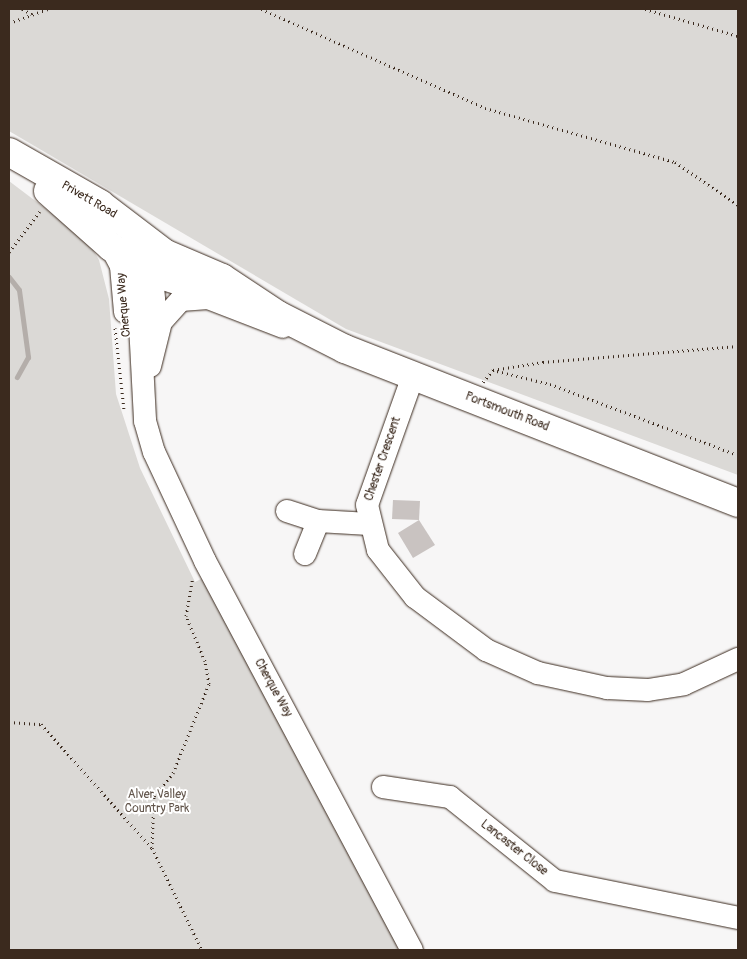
<!DOCTYPE html>
<html>
<head>
<meta charset="utf-8">
<style>
  body { margin:0 }
  #map { position:relative; width:747px; height:959px; overflow:hidden; background:#f7f6f6; font-family:Pangolin,sans-serif }
  div>[style] { position:absolute }
  [style*='--x'] { left:calc(var(--x)*1px); top:calc(var(--y)*1px); width:calc(var(--w)*1px); rotate:calc(var(--a)*1deg) }
  .green>* { inset:0; background:#dbd9d6 }
  .stream>* { height:5px; margin:-2.5px; padding:0 2.5px; transform-origin:2.5px; border-radius:2.5px; background:#b4aeaa }
  .building>* { inset:0; background:#c9c3c1 }
  .path>* { height:3px; margin-top:-1.5px; transform-origin:0; background:repeating-linear-gradient(90deg,#3b2a1e 0 1px,transparent 0 5px) }
  .roads { filter:drop-shadow(0 0 1px #3b2a1e) drop-shadow(0 0 1px #3b2a1e) }
  .minor>* { height:22px; margin:-11px; padding:0 11px; transform-origin:11px; border-radius:11px; background:#fff }
  .major>* { height:28px; margin:-14px; padding:0 14px; transform-origin:14px; border-radius:14px; background:#fff }
  span { translate:-50% -50%; white-space:nowrap; text-align:center; line-height:1.15; -webkit-text-stroke:4px #fff; paint-order:stroke }
  .street-label { font-size:12px; color:#3b2a1e }
  .park-label { font-size:12px; color:#63564c }
  .frame { position:absolute; inset:0; border:10px solid #3b2a1e; pointer-events:none }
</style>
</head>
<body>
<div id="map">
  <div class="green">
    <div style="clip-path:polygon(9px 9px,738px 9px,738px 475px,346px 329px,9px 131px)"></div>
    <div style="clip-path:polygon(9px 181px,87px 240px,99px 260px,109px 299px,116px 394px,140px 468px,195px 582px,203px 578px,411px 950px,9px 950px)"></div>
  </div>
  <div class="stream">
    <div style="--x:9;--y:277;--w:16;--a:52"></div>
    <div style="--x:19;--y:290;--w:68;--a:82.3"></div>
    <div style="--x:28;--y:357;--w:23;--a:119"></div>
  </div>
  <div class="building">
    <div style="clip-path:polygon(393px 500px,420px 501px,419px 520px,392px 519px)"></div>
    <div style="clip-path:polygon(419px 520px,435px 545px,413px 558px,398px 533px)"></div>
  </div>
  <div class="path">
    <div style="--x:22;--y:9;--w:11;--a:27"></div>
    <div style="--x:261;--y:9;--w:245;--a:23.8"></div>
    <div style="--x:485;--y:108;--w:198;--a:15.9"></div>
    <div style="--x:675;--y:162;--w:76;--a:34.3"></div>
    <div style="--x:645;--y:9;--w:97;--a:16.2"></div>
    <div style="--x:9;--y:23;--w:41;--a:-19.7"></div>
    <div style="--x:9;--y:252;--w:51;--a:-52.9"></div>
    <div style="--x:115;--y:328;--w:81;--a:83.7"></div>
    <div style="--x:497;--y:371;--w:55;--a:13.8"></div>
    <div style="--x:550;--y:384;--w:201;--a:20.7"></div>
    <div style="--x:483;--y:382;--w:16;--a:-50"></div>
    <div style="--x:493;--y:370;--w:51;--a:-9.1"></div>
    <div style="--x:543;--y:362;--w:196;--a:-4.7"></div>
    <div style="--x:9;--y:722;--w:32;--a:4"></div>
    <div style="--x:41;--y:724;--w:166;--a:48.2"></div>
    <div style="--x:152;--y:848;--w:114;--a:63.9"></div>
    <div style="--x:152;--y:848;--w:52;--a:-87.8"></div>
    <div style="--x:154;--y:796;--w:30;--a:-50"></div>
    <div style="--x:173;--y:773;--w:96;--a:-68"></div>
    <div style="--x:209;--y:684;--w:23;--a:-100"></div>
    <div style="--x:205;--y:661;--w:49;--a:-112.9"></div>
    <div style="--x:186;--y:616;--w:39;--a:-80"></div>
  </div>
  <div class="roads">
    <div class="minor">
      <div style="--x:111;--y:247;--w:21;--a:62"></div>
      <div style="--x:121;--y:266;--w:46;--a:85"></div>
      <div style="--x:158;--y:260;--w:33;--a:128"></div>
      <div style="--x:138;--y:286;--w:135;--a:87"></div>
      <div style="--x:145;--y:421;--w:32;--a:74"></div>
      <div style="--x:154;--y:452;--w:120;--a:64.9"></div>
      <div style="--x:205;--y:561;--w:441;--a:62"></div>
      <div style="--x:141;--y:262;--w:28;--a:64"></div>
      <div style="--x:153;--y:287;--w:44;--a:84.8"></div>
      <div style="--x:150;--y:366;--w:45;--a:-76"></div>
      <div style="--x:161;--y:322;--w:30;--a:-48"></div>
      <div style="--x:181;--y:300;--w:27;--a:-4"></div>
      <div style="--x:208;--y:298;--w:80;--a:21.1"></div>
      <div style="--x:413;--y:376;--w:137;--a:109.6"></div>
      <div style="--x:367;--y:505;--w:46;--a:76.3"></div>
      <div style="--x:378;--y:550;--w:60;--a:51.8"></div>
      <div style="--x:415;--y:597;--w:89;--a:36.7"></div>
      <div style="--x:486;--y:650;--w:57;--a:23.9"></div>
      <div style="--x:538;--y:673;--w:71;--a:12.3"></div>
      <div style="--x:607;--y:688;--w:41;--a:2.8"></div>
      <div style="--x:648;--y:690;--w:36;--a:-9"></div>
      <div style="--x:684;--y:684;--w:60;--a:-24.8"></div>
      <div style="--x:287;--y:511;--w:33;--a:18"></div>
      <div style="--x:318;--y:521;--w:51;--a:3.4"></div>
      <div style="--x:305;--y:554;--w:35;--a:-68"></div>
      <div style="--x:383;--y:787;--w:68;--a:8.5"></div>
      <div style="--x:450;--y:797;--w:134;--a:38.7"></div>
      <div style="--x:555;--y:881;--w:187;--a:11.4"></div>
    </div>
    <div class="major">
      <div style="--x:9;--y:152;--w:105;--a:29.7"></div>
      <div style="--x:100;--y:204;--w:81;--a:37.4"></div>
      <div style="--x:164;--y:253;--w:63;--a:23.3"></div>
      <div style="--x:222;--y:278;--w:67;--a:33.5"></div>
      <div style="--x:278;--y:315;--w:75;--a:26.9"></div>
      <div style="--x:345;--y:349;--w:422;--a:21.4"></div>
      <div style="--x:48;--y:191;--w:84;--a:41.6"></div>
      <div style="--x:111;--y:247;--w:44;--a:33"></div>
      <div style="--x:148;--y:271;--w:76;--a:17.7"></div>
    </div>
  </div>
  <div class="street-label">
    <span style="left:89px;top:200px;rotate:30deg">Privett Road</span>
    <span style="left:124px;top:305px;rotate:-95deg">Cherque Way</span>
    <span style="left:507px;top:412px;rotate:21deg">Portsmouth Road</span>
    <span style="left:383px;top:459px;rotate:-71deg">Chester Crescent</span>
    <span style="left:273px;top:688px;rotate:61deg">Cherque Way</span>
    <span style="left:514px;top:848px;rotate:38deg">Lancaster Close</span>
  </div>
  <div class="park-label">
    <span style="left:157px;top:802px">Alver Valley<br>Country Park</span>
  </div>
  <div class="frame"></div>
</div>
</body>
</html>
